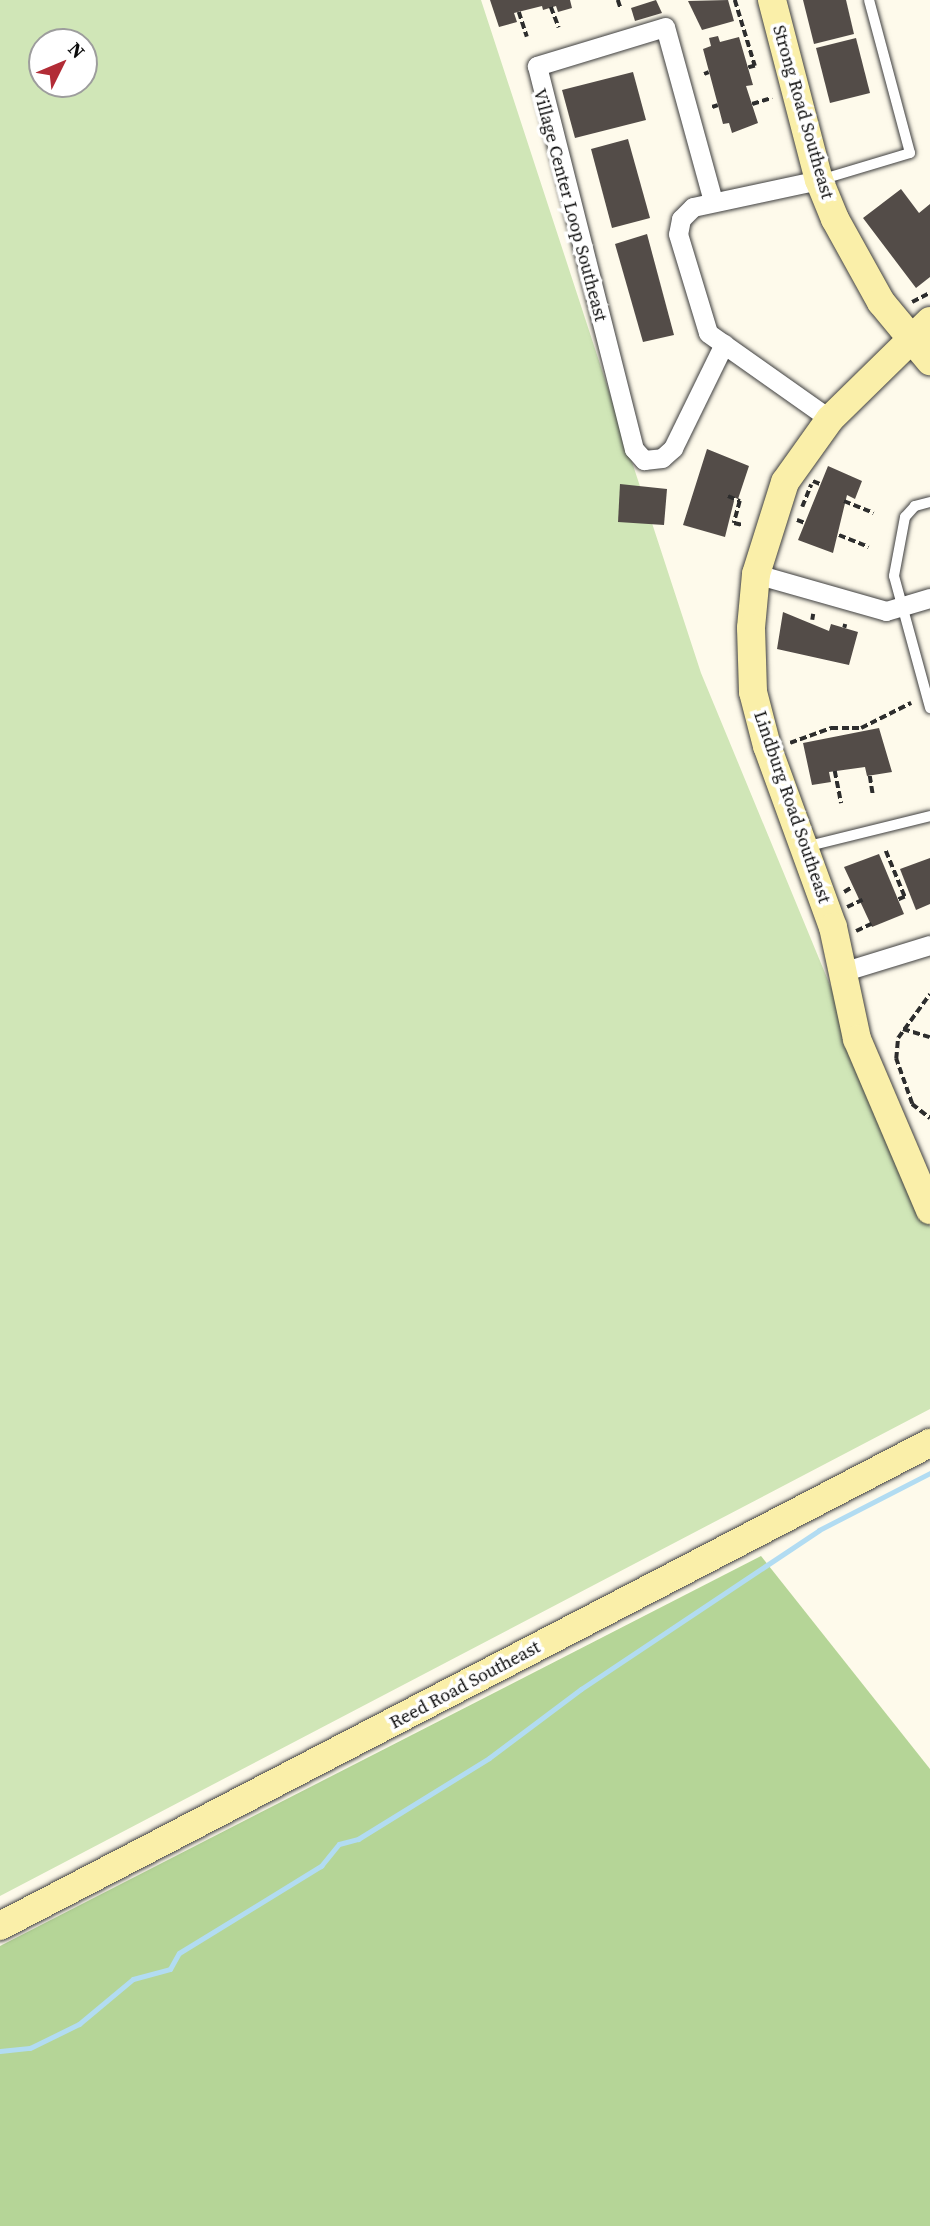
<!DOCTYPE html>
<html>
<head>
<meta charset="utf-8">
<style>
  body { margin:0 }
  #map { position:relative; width:930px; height:2226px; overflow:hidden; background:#fefaeb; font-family:"Source Serif 4",serif }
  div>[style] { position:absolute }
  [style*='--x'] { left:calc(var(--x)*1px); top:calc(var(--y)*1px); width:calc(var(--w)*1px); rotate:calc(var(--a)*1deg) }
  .green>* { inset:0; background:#d0e6b7 }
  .forest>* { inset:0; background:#b5d597 }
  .stream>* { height:5px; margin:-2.5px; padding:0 2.5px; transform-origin:2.5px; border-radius:2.5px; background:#b2dcf2 }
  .building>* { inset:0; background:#534c48 }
  .path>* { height:3.5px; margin-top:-1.75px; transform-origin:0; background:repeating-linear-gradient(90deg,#2d2d2d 0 7px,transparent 0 10.5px) }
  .roads { filter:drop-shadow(0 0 2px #3e3e3e) drop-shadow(0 0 2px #3e3e3e) }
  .lane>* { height:10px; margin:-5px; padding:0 5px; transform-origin:5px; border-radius:5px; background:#fff }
  .street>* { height:19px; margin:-9.5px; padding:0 9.5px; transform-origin:9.5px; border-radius:9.5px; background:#fff }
  .secondary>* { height:28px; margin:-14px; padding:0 14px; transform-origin:14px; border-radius:14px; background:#faefa9 }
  span { translate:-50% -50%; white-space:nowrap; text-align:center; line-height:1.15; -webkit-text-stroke:7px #fff; paint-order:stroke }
  .street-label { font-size:18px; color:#0b0b0b }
  .north { position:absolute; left:28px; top:28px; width:70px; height:70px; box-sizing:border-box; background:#fff; border:2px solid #9d9d9d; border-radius:50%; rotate:47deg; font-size:19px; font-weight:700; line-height:28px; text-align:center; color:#0b0b0b }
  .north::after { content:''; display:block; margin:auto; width:24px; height:32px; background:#b22c36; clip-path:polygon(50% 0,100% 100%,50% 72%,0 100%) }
</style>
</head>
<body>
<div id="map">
  <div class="green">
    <div style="clip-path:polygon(evenodd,0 0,481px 0,701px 673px,930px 1227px,930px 1409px,0 1896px,0 0,42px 42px,84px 42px,84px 84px,42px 84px,42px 42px)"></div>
  </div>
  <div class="forest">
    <div style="clip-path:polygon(761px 1556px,930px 1769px,930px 2226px,0 2226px,0 1946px)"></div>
  </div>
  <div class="stream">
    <div style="--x:0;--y:2051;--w:30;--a:-6"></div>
    <div style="--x:30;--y:2048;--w:55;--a:-26.1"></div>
    <div style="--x:79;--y:2024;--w:70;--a:-39.8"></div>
    <div style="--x:133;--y:1979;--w:38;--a:-15"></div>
    <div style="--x:170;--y:1969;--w:18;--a:-61"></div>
    <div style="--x:179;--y:1953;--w:167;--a:-31.5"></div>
    <div style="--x:321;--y:1866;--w:28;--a:-51"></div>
    <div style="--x:339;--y:1844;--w:20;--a:-15"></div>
    <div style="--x:358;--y:1839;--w:154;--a:-31.7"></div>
    <div style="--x:489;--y:1758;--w:115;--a:-36.9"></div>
    <div style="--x:581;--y:1689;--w:286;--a:-33.7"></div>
    <div style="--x:819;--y:1530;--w:125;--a:-27.2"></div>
  </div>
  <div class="building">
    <div style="clip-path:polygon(490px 0,570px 0,572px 8px,558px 12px,556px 6px,543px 10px,542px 6px,514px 13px,517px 22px,499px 27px)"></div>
    <div style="clip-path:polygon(656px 0,662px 13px,635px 21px,631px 8px)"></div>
    <div style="clip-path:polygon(728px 0,734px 21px,702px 30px,688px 1px)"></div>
    <div style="clip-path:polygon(803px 0,846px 0,854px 34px,814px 44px)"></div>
    <div style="clip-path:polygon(718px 36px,720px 42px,739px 37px,753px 85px,746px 86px,758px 123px,732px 133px,729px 123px,723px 124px,703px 49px,711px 46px,709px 38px)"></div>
    <div style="clip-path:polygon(856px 38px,870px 93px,830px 103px,816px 48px)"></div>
    <div style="clip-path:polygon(633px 72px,646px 120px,575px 138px,562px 90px)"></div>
    <div style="clip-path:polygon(628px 139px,650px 218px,612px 228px,591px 149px)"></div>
    <div style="clip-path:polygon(901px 189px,919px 213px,930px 204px,930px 277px,916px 288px,863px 218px)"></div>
    <div style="clip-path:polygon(647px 234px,674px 335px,643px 342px,615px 244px)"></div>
    <div style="clip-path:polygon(707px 449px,749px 466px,738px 499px,729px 495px,734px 501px,725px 537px,683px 525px)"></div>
    <div style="clip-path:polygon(828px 466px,862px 481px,855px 499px,847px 495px,833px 553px,798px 540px)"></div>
    <div style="clip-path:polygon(620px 484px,667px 489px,664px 525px,618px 522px)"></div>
    <div style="clip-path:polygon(783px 612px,829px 631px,831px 624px,858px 632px,849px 665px,777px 649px)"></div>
    <div style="clip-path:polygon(879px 728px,892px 772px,867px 776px,865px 767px,829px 772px,831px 782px,812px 785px,803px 743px)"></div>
    <div style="clip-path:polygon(879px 854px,904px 914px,872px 927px,844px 867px)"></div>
    <div style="clip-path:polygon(930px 858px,930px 904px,916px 910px,900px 869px)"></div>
  </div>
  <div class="path">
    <div style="--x:618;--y:0;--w:9;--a:72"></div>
    <div style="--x:735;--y:0;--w:69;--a:73.1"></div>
    <div style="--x:755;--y:66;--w:7;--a:164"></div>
    <div style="--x:551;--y:7;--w:22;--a:69"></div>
    <div style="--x:519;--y:12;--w:26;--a:72"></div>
    <div style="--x:704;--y:74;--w:5;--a:-22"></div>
    <div style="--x:752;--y:104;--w:21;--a:-17"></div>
    <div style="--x:712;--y:107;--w:6;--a:-18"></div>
    <div style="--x:912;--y:302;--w:20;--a:-27"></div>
    <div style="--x:813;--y:481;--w:8;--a:23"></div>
    <div style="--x:728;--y:496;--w:13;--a:23"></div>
    <div style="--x:740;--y:501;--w:23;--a:105"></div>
    <div style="--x:734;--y:523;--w:9;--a:13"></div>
    <div style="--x:844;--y:501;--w:32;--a:22"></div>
    <div style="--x:802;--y:507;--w:24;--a:-68"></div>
    <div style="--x:797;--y:520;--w:9;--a:21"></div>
    <div style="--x:839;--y:535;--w:32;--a:22"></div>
    <div style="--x:812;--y:620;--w:6;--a:-81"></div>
    <div style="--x:844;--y:628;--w:4;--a:-76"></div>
    <div style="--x:790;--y:743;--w:44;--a:-20.1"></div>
    <div style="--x:831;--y:728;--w:30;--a:0"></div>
    <div style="--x:861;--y:728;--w:56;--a:-26.6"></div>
    <div style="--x:835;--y:771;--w:33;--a:79"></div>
    <div style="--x:870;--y:776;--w:19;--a:81"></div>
    <div style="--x:886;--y:851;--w:50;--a:67.6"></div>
    <div style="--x:905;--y:897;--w:8;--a:157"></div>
    <div style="--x:844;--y:892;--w:9;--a:-32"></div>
    <div style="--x:847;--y:907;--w:17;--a:-25"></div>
    <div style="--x:856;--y:931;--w:17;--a:-25"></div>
    <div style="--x:903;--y:1029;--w:28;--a:17"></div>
    <div style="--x:912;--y:1104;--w:48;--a:-109.6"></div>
    <div style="--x:896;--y:1059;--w:21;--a:-85"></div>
    <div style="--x:898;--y:1038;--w:54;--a:-54"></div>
    <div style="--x:912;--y:1104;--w:23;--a:38"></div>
  </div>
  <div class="roads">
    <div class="lane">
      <div style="--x:820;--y:180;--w:94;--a:-16.7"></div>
      <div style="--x:910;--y:153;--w:158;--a:-105"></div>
      <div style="--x:930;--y:502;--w:16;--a:165"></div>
      <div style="--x:915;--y:506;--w:15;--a:132"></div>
      <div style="--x:905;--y:517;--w:60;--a:100.6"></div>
      <div style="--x:894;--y:576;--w:137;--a:74.7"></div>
      <div style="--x:805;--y:847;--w:129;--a:-13.9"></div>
    </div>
    <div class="street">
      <div style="--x:819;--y:180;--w:129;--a:167.9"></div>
      <div style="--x:693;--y:207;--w:17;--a:135"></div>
      <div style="--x:681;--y:219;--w:15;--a:101"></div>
      <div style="--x:678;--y:234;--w:103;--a:73.1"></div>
      <div style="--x:708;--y:333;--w:149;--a:35.2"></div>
      <div style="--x:713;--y:201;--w:180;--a:-105.4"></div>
      <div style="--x:665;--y:27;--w:134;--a:163.1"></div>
      <div style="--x:537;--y:66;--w:395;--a:75.8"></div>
      <div style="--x:634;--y:449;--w:15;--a:48"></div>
      <div style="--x:644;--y:460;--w:18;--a:-6"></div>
      <div style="--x:662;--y:458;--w:15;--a:-42"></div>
      <div style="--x:673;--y:448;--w:116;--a:-63.9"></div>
      <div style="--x:756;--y:574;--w:135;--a:15.9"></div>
      <div style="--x:886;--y:611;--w:46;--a:-16.5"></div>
      <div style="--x:842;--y:972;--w:92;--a:-17.1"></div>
    </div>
    <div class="secondary">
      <div style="--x:772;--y:0;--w:186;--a:75.4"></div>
      <div style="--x:819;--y:180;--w:42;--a:67.7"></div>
      <div style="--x:835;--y:219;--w:95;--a:61"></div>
      <div style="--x:881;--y:302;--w:77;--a:50.3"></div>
      <div style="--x:930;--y:321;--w:140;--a:135.6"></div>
      <div style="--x:830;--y:419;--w:77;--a:125.5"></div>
      <div style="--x:785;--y:482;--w:96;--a:107.5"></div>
      <div style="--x:756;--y:574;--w:54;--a:95.3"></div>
      <div style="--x:751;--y:628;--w:64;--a:88.2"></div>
      <div style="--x:753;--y:692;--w:56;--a:75.5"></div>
      <div style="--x:767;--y:746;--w:193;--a:70"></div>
      <div style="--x:833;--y:927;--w:115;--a:77.9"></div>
      <div style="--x:857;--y:1039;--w:186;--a:66.9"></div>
      <div style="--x:0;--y:1926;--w:1048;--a:-27.45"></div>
    </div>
  </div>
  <div class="street-label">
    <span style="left:803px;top:112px;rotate:74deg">Strong Road Southeast</span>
    <span style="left:570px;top:205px;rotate:75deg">Village Center Loop Southeast</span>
    <span style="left:792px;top:807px;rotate:71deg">Lindburg Road Southeast</span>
    <span style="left:465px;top:1685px;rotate:-28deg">Reed Road Southeast</span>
  </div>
  <div class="north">N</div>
</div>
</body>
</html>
